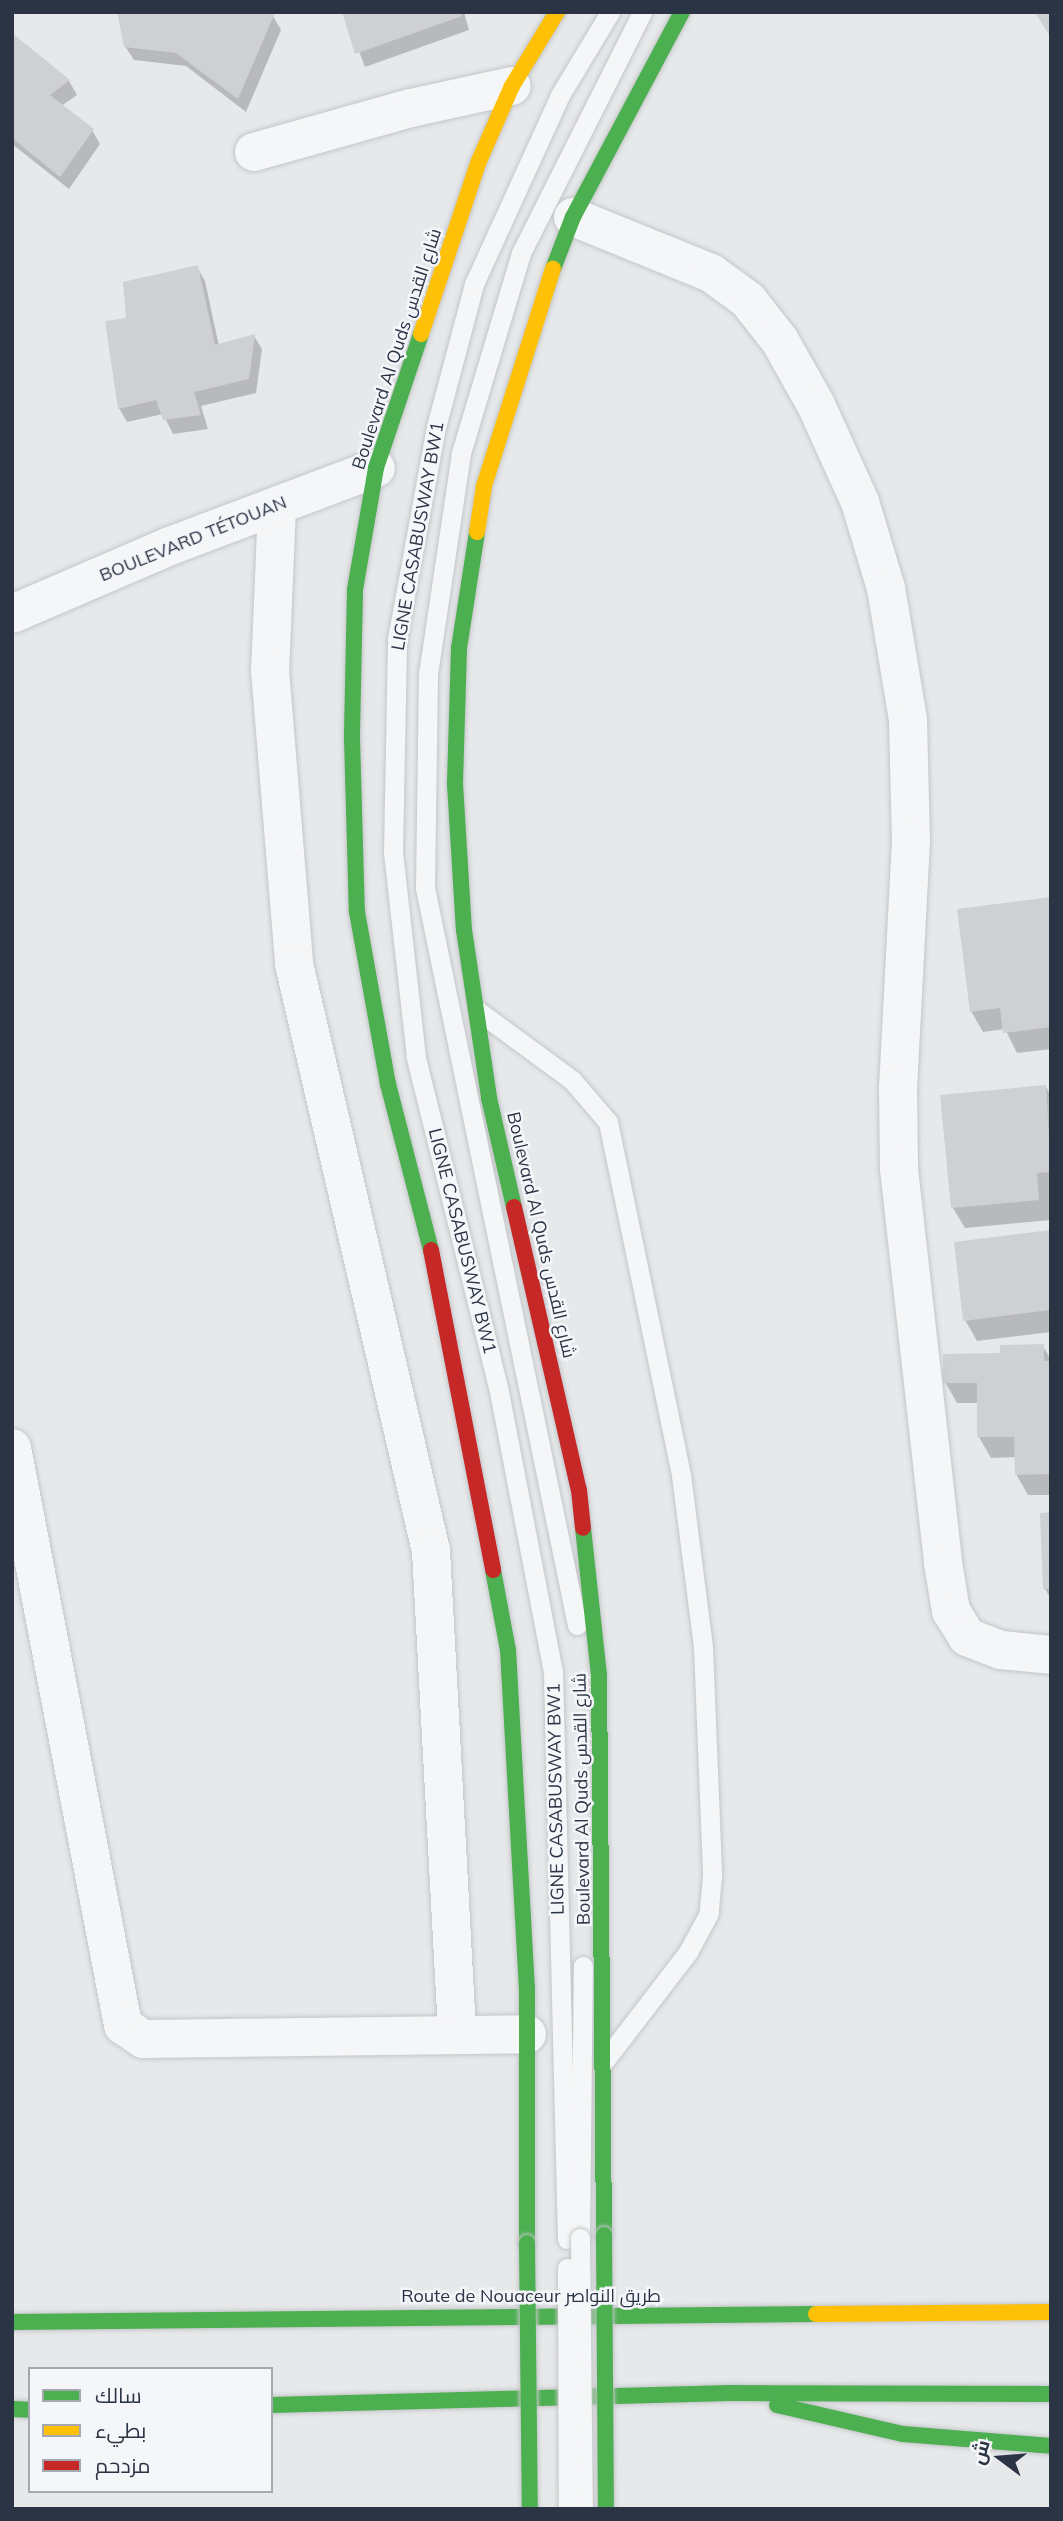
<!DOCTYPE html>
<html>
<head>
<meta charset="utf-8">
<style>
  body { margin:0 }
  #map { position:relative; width:1063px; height:2521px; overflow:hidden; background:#e6e8ea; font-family:Mulish,Cairo,sans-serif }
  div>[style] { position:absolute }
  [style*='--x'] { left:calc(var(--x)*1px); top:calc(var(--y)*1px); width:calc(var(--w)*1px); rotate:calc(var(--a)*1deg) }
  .shadow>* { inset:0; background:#0003 }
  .building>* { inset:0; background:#ced0d3 }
  .roads { filter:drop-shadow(0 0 2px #c4c6c8) drop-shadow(0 0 2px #c4c6c8) }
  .lane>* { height:19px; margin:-9.5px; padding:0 9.5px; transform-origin:9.5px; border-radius:9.5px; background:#f5f6f7 }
  .street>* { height:38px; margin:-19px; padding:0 19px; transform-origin:19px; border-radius:19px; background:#f5f6f7 }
  .fast>* { height:16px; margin:-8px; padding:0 8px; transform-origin:8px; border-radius:8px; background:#4caf50 }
  .slow>* { height:16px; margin:-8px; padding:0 8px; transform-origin:8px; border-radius:8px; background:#ffc107 }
  .jam>* { height:16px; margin:-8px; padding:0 8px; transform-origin:8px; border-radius:8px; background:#c62828 }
  .bridges { filter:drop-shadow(0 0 2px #c4c6c8) drop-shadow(0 0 2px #c4c6c8) }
  .lane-bridge>* { height:19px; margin:-9.5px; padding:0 9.5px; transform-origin:9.5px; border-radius:9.5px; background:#f5f6f7 }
  .fast-bridge>* { height:16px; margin:-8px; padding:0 8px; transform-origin:8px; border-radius:8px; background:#4caf50 }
  span { translate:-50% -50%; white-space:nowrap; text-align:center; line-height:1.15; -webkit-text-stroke:5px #f4f6f9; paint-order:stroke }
  .street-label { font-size:18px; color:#2b3445 }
  .frame { position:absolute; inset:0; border:14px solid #2b3445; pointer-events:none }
  .legend { position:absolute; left:28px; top:2367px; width:245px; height:126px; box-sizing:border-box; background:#f4f6f9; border:2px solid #a4a8b1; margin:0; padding:9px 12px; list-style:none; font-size:21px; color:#2b3445 }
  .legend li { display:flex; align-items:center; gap:14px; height:35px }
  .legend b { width:35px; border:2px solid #a4a8b1 }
  .north { position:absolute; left:965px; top:2423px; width:70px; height:70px; -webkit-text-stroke:5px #f4f6f9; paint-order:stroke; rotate:286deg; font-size:19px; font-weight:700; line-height:28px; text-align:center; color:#2b3445 }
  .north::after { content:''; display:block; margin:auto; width:24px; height:32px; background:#2b3445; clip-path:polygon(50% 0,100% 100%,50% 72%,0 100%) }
</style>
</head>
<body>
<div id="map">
  <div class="shadow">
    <div style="clip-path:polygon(344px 12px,464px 12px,469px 30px,365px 67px)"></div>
    <div style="clip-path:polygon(273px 16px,281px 30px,246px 112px,186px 66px,134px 60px,125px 46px)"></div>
    <div style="clip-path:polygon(12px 35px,69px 81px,77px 95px,61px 106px,92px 130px,100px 144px,69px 189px,12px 144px)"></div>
    <div style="clip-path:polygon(197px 267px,205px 281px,219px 346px,254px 336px,262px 349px,256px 393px,201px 406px,208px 429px,173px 434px,163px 414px,127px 422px,119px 408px,128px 320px)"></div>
    <div style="clip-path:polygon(1051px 900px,1051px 1049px,1017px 1053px,1005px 1029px,983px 1032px,971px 1011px)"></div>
    <div style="clip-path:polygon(1046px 1087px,1051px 1096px,1050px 1220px,965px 1228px,953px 1208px)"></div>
    <div style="clip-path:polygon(1051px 1232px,1051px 1332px,977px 1341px,965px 1320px)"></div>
    <div style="clip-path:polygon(1043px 1346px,1051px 1360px,1051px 1495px,1028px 1495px,1016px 1474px,1016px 1457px,991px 1458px,979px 1437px,979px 1403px,957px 1403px,945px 1382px,1002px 1355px)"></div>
    <div style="clip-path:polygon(1051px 1514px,1051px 1599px,1045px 1589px)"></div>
  </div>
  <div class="building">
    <div style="clip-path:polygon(117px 12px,271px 12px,274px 15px,238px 99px,176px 53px,124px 47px)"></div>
    <div style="clip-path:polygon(342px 12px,461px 12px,462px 16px,355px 54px)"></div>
    <div style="clip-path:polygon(1039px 12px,1051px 12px,1051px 38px,1036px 14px)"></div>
    <div style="clip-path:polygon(12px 33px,70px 80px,50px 95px,94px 129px,60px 177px,12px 138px)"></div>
    <div style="clip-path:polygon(198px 265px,215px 345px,255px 334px,249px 379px,194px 392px,201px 415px,163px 420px,156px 400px,118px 409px,105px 321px,126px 318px,123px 282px)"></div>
    <div style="clip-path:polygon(1051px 897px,1051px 1027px,1003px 1033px,1000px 1008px,970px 1012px,957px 909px)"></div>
    <div style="clip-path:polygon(1046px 1085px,1051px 1172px,1037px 1173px,1039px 1200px,951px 1208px,940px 1095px)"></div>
    <div style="clip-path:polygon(1051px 1230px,1050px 1310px,963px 1321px,954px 1242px)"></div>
    <div style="clip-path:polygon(1044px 1344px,1044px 1361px,1051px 1361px,1051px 1474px,1015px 1475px,1014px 1437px,977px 1437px,977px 1383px,943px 1383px,943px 1354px,1000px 1353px,1000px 1345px)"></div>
    <div style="clip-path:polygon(1051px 1512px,1051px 1589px,1043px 1589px,1040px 1513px)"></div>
  </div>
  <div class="roads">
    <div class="lane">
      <div style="--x:478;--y:1011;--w:117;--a:36.3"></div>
      <div style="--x:572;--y:1080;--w:55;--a:49.4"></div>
      <div style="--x:608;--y:1122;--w:360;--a:78.3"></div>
      <div style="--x:681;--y:1475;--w:173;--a:82.7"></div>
      <div style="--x:703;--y:1647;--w:228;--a:87.7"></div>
      <div style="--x:712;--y:1875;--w:38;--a:95"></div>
      <div style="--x:709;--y:1913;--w:44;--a:118.3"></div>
      <div style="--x:688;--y:1952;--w:135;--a:127.5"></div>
      <div style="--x:577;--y:1625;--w:753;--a:-101.65"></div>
      <div style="--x:425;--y:888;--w:214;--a:-89.2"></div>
      <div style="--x:428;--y:674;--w:223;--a:-81.5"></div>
      <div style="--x:461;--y:453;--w:209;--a:-73.3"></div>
      <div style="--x:521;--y:253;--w:270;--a:-63.3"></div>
      <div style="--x:580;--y:2238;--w:272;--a:-89.4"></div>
      <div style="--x:567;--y:2239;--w:567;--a:-91.41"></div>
      <div style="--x:553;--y:1672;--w:290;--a:-100.9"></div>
      <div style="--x:498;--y:1387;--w:340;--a:-104"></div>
      <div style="--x:416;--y:1057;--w:206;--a:-96.4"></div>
      <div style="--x:393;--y:852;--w:213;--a:-88.9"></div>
      <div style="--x:397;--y:639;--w:216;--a:-79.6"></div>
      <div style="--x:436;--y:427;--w:148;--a:-75.1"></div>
      <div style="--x:474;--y:284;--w:208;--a:-65.5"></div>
      <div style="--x:560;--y:95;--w:97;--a:-58.9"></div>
    </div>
    <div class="street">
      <div style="--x:254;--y:152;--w:163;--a:-15.7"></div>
      <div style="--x:411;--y:108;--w:103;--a:-12.3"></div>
      <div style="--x:573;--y:217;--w:149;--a:22.1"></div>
      <div style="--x:711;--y:273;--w:46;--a:36.1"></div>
      <div style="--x:748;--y:300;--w:52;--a:52"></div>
      <div style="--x:780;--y:341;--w:73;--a:60.6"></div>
      <div style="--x:816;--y:405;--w:107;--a:65.6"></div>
      <div style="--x:860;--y:502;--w:90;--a:73.2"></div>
      <div style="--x:886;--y:588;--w:134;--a:80.5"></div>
      <div style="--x:908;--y:720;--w:121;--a:88.6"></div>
      <div style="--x:911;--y:841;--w:245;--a:93"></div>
      <div style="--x:898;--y:1086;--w:83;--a:89.3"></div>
      <div style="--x:899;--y:1169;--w:396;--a:83.6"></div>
      <div style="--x:943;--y:1563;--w:49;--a:80.5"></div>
      <div style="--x:951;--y:1611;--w:31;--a:58"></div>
      <div style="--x:967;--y:1637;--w:36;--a:21"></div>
      <div style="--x:1001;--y:1650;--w:50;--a:5.7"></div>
      <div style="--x:277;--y:506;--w:164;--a:92.4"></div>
      <div style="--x:270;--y:670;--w:295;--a:85.3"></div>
      <div style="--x:294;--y:964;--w:603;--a:76.86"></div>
      <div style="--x:431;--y:1551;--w:485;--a:86.9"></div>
      <div style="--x:12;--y:614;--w:172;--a:-23.3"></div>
      <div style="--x:170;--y:546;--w:220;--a:-20.7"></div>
      <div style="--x:12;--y:1448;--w:588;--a:79.11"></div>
      <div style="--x:123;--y:2025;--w:24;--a:35"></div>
      <div style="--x:143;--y:2039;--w:384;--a:-0.7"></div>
    </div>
    <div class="fast">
      <div style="--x:553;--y:269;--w:56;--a:-69"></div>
      <div style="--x:573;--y:217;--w:232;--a:-62"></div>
      <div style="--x:421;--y:334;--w:141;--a:108.6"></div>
      <div style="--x:376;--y:468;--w:124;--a:99.8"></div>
      <div style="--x:355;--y:590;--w:148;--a:91.2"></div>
      <div style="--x:352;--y:738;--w:174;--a:88.4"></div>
      <div style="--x:357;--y:912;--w:175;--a:79.8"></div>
      <div style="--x:388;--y:1084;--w:171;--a:75.5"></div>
      <div style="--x:477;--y:532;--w:117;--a:98.8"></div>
      <div style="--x:459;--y:648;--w:136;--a:91.7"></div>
      <div style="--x:455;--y:784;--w:146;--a:86.5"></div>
      <div style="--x:464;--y:930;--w:170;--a:81.5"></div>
      <div style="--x:489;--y:1098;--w:112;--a:77.1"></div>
      <div style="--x:583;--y:1528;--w:148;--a:83.8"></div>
      <div style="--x:599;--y:1675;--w:560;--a:89.49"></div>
      <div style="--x:493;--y:1570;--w:81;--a:79.4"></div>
      <div style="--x:508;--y:1650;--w:338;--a:86.8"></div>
      <div style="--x:527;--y:1987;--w:256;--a:90"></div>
      <div style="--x:12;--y:2322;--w:804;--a:-0.57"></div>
      <div style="--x:271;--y:2405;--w:460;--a:-1.5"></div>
      <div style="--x:731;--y:2393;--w:320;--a:0.2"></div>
      <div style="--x:777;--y:2405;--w:129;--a:13"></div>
      <div style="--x:903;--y:2434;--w:148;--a:4.6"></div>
      <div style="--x:12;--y:2409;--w:18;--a:3"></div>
    </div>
    <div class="slow">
      <div style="--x:421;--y:334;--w:182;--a:-71.5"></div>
      <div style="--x:479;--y:161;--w:82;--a:-66.3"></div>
      <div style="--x:512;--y:86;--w:87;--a:-58.7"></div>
      <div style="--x:477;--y:532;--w:47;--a:-81.3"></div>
      <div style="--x:484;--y:486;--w:228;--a:-72.4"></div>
      <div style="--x:816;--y:2314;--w:235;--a:-0.5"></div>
    </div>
    <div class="jam">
      <div style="--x:514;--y:1207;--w:290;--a:77.1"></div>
      <div style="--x:579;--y:1490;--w:38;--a:84"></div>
      <div style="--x:431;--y:1250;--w:326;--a:79"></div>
    </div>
  </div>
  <div class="bridges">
    <div class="lane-bridge">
      <div style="--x:580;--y:2238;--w:271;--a:89.4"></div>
      <div style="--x:567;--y:2268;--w:241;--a:89.8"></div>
    </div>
    <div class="fast-bridge">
      <div style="--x:604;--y:2235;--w:274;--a:89.6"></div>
      <div style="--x:527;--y:2243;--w:266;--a:89.4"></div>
    </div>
  </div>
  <div class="street-label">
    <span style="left:397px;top:349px;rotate:-72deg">Boulevard Al Quds شارع القدس</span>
    <span style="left:418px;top:536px;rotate:-80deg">LIGNE CASABUSWAY BW1</span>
    <span style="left:193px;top:539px;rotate:-22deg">BOULEVARD TÉTOUAN</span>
    <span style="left:541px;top:1235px;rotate:77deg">Boulevard Al Quds شارع القدس</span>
    <span style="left:462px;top:1241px;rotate:76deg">LIGNE CASABUSWAY BW1</span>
    <span style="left:556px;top:1799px;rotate:-91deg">LIGNE CASABUSWAY BW1</span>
    <span style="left:582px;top:1799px;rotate:-91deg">Boulevard Al Quds شارع القدس</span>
    <span style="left:531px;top:2296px">Route de Nouaceur طريق النواصر</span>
  </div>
  <div class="frame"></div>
  <ul class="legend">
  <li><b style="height:9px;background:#4caf50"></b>سالك</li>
  <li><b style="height:9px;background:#ffc107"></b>بطيء</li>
  <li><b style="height:9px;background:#c62828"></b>مزدحم</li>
  </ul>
  <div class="north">ش</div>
</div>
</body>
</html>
